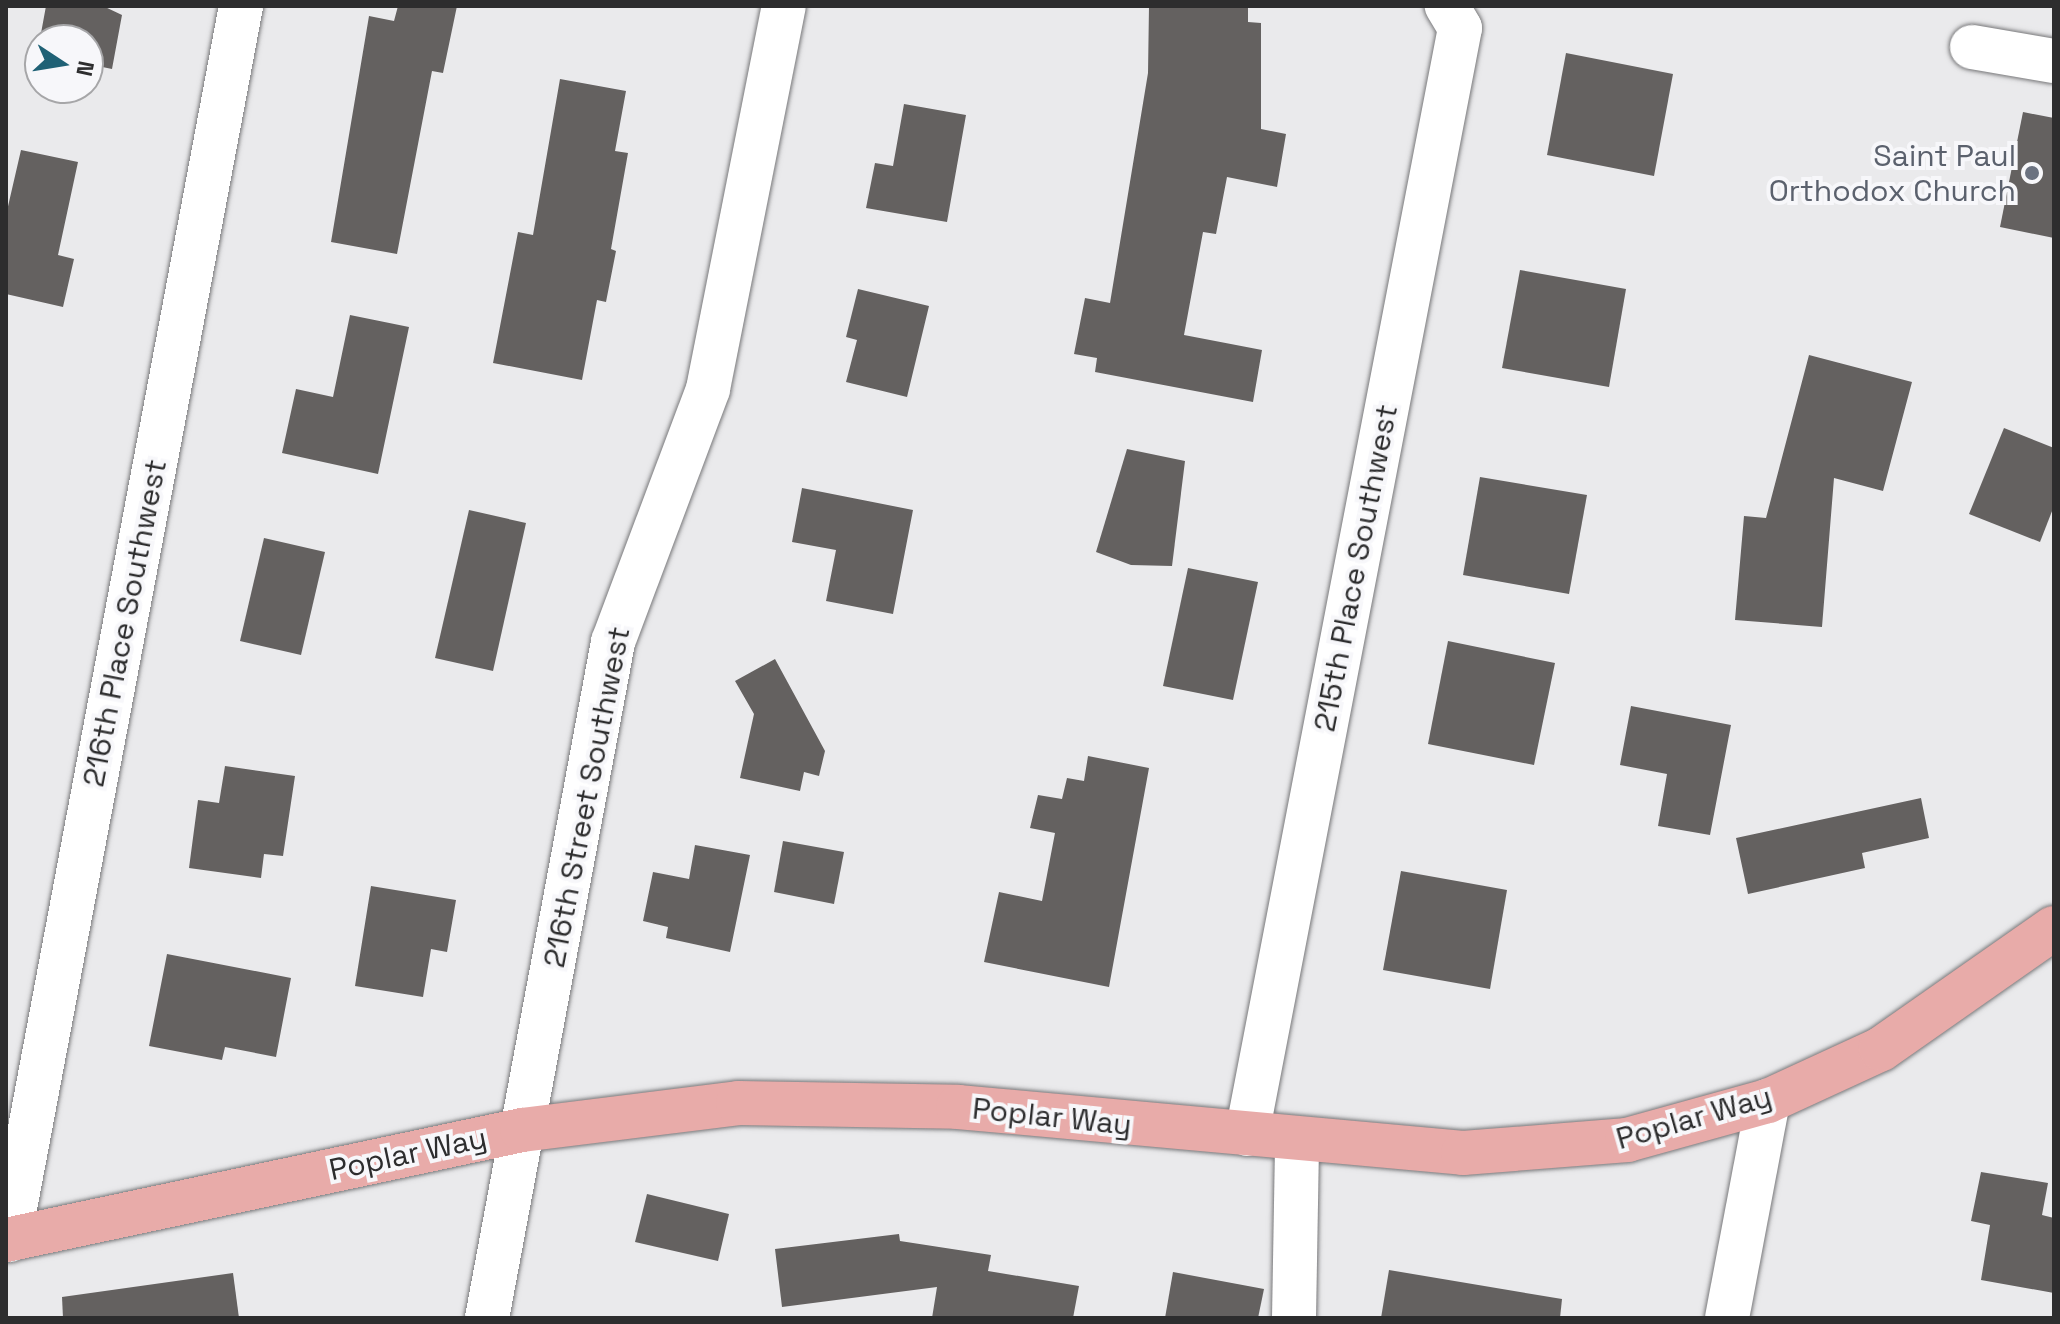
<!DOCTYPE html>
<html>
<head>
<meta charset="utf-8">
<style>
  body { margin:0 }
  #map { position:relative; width:2060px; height:1324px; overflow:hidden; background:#eaeaec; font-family:"Space Grotesk",sans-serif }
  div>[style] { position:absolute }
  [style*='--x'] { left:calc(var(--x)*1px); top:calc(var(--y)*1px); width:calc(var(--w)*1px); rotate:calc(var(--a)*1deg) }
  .building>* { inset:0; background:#646160 }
  .roads { filter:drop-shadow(0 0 2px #78787a) drop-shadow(0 0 2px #78787a) }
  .minor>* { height:44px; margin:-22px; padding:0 22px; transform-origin:22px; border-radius:22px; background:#fff }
  .major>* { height:44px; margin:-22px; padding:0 22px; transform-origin:22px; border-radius:22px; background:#e8aba9 }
  .dots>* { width:22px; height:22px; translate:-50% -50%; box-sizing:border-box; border:4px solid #f7f7fa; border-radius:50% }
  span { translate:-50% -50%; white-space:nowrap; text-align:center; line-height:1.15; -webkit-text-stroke:8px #f7f7fa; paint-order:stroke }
  .worship-label { font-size:30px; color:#5b616d }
  .right { translate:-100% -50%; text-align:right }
  .street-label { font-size:30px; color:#2d2d2e }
  .frame { position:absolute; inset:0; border:8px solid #2d2d2e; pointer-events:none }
  .north { position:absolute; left:24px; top:24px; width:80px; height:80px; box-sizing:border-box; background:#f7f7fa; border:2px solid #a6a6a8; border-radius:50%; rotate:102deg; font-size:22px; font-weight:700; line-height:32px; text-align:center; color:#2d2d2e }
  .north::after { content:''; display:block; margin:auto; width:28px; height:36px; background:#1f6175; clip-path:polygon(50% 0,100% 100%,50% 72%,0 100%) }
</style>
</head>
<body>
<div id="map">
  <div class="building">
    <div style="clip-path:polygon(46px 6px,103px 6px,122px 15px,112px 69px,88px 64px,88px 40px,40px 40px,37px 55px)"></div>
    <div style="clip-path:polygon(398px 6px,457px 6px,443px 73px,432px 71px,397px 254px,331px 242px,369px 16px,394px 21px)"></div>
    <div style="clip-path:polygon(1149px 6px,1248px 6px,1248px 22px,1261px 23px,1261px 129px,1286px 134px,1277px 187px,1227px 177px,1216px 234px,1203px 232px,1184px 335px,1262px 350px,1253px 402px,1095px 372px,1097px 358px,1074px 354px,1085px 298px,1110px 303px,1148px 73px)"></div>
    <div style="clip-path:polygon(1566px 53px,1673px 74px,1654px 176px,1547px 155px)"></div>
    <div style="clip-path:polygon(560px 79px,626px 91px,615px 151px,628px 153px,611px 249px,616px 251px,606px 302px,597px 300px,582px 380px,493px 363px,518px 232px,533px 235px)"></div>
    <div style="clip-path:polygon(904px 104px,966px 115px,947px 222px,866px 208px,875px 163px,893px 166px)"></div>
    <div style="clip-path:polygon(2023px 112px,2054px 118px,2054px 238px,2000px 227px)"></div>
    <div style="clip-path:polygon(21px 150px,78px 162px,58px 255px,74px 259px,63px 307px,6px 294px,6px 215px)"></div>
    <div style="clip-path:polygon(1520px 270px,1626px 289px,1609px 387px,1502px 368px)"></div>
    <div style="clip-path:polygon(858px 289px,929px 306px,907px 397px,846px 382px,857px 340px,846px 337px)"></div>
    <div style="clip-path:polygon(350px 315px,409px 327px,378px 474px,282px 453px,296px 389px,333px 397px)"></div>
    <div style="clip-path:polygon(1809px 355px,1912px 382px,1883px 491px,1834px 478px,1822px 627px,1735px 620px,1744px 516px,1766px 518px)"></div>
    <div style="clip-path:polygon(2004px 428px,2054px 448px,2054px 506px,2040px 542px,1969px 514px)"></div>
    <div style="clip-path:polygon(1127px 449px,1185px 461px,1172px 566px,1131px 565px,1096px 552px)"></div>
    <div style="clip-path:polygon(1480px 477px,1587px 495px,1569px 594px,1463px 575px)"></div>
    <div style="clip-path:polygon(802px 488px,913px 510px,893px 614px,826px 601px,836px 550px,792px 542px)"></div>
    <div style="clip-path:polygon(469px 510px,526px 523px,493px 671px,435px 658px)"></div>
    <div style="clip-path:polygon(264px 538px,325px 552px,301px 655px,240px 641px)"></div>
    <div style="clip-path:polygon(1188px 568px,1258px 582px,1233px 700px,1163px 686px)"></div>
    <div style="clip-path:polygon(1448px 641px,1555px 663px,1534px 765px,1428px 744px)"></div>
    <div style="clip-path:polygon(775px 659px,825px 751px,819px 776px,804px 772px,800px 791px,740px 778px,754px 714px,735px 681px)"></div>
    <div style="clip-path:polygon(1631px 706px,1731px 725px,1710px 835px,1658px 826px,1667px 774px,1620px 765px)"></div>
    <div style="clip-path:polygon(1088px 756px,1149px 768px,1109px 987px,984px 962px,999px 892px,1042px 901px,1055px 833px,1030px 828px,1038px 795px,1062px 799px,1067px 778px,1084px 781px)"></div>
    <div style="clip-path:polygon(225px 766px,295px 776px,283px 856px,264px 854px,261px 878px,189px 868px,198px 800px,219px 803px)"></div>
    <div style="clip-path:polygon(1921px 798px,1929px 838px,1862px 853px,1865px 868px,1748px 894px,1736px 838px)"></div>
    <div style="clip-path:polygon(783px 841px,844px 852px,834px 904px,774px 892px)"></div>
    <div style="clip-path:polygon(695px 845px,750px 855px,730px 952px,666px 938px,668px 927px,643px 921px,653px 872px,689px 879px)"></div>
    <div style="clip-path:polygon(1401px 871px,1507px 890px,1490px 989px,1383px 970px)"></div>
    <div style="clip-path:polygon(371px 886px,456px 900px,447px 952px,431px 949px,423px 997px,355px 986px)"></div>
    <div style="clip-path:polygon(167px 954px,291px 978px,276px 1057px,225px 1047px,222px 1060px,149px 1046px)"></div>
    <div style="clip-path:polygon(1981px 1172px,2048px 1183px,2042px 1215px,2054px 1218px,2054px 1293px,1981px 1280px,1990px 1225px,1971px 1221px)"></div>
    <div style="clip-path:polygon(647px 1194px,729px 1214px,718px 1261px,635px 1242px)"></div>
    <div style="clip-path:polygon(899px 1234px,900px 1241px,991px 1255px,988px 1271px,1079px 1286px,1073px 1318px,932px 1318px,937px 1287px,782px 1307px,775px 1249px)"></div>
    <div style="clip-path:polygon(1389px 1270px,1562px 1299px,1560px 1318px,1381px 1318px)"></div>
    <div style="clip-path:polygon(1173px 1272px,1264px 1289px,1258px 1318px,1165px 1318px)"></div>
    <div style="clip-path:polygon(233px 1273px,239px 1318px,63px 1318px,62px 1297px)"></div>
  </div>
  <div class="roads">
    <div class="minor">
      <div style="--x:1972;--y:47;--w:83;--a:9.7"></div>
      <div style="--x:1247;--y:1134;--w:1126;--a:-79.1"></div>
      <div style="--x:1460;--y:28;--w:26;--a:-121"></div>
      <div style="--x:9;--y:1240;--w:1256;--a:-79.35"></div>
      <div style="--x:487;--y:1318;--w:688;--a:-79.44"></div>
      <div style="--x:613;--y:642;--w:270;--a:-69.4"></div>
      <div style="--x:708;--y:389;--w:390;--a:-78.8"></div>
      <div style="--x:1294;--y:1318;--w:178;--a:-89"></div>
      <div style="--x:1727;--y:1318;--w:221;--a:-79.3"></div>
    </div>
    <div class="major">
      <div style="--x:6;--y:1240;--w:528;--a:-12.03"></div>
      <div style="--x:522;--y:1130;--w:218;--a:-7.1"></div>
      <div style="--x:738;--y:1103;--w:220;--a:1"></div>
      <div style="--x:958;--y:1107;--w:507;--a:5.2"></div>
      <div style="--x:1463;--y:1153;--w:165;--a:-4.5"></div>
      <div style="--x:1627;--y:1140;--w:146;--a:-15.5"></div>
      <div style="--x:1768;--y:1101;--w:124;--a:-24.7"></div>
      <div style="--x:1881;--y:1049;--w:211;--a:-35"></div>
    </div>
  </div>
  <div class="dots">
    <div style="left:2032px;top:173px;background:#6b7280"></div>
  </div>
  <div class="worship-label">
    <span class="right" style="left:2016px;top:173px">Saint Paul<br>Orthodox Church</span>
  </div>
  <div class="street-label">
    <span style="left:1356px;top:568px;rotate:-79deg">215th Place Southwest</span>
    <span style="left:125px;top:623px;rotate:-79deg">216th Place Southwest</span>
    <span style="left:587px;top:797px;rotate:-79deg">216th Street Southwest</span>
    <span style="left:1052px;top:1117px;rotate:6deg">Poplar Way</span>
    <span style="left:1694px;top:1118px;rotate:-16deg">Poplar Way</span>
    <span style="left:408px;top:1154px;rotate:-12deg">Poplar Way</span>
  </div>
  <div class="frame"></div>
  <div class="north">N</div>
</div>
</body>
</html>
